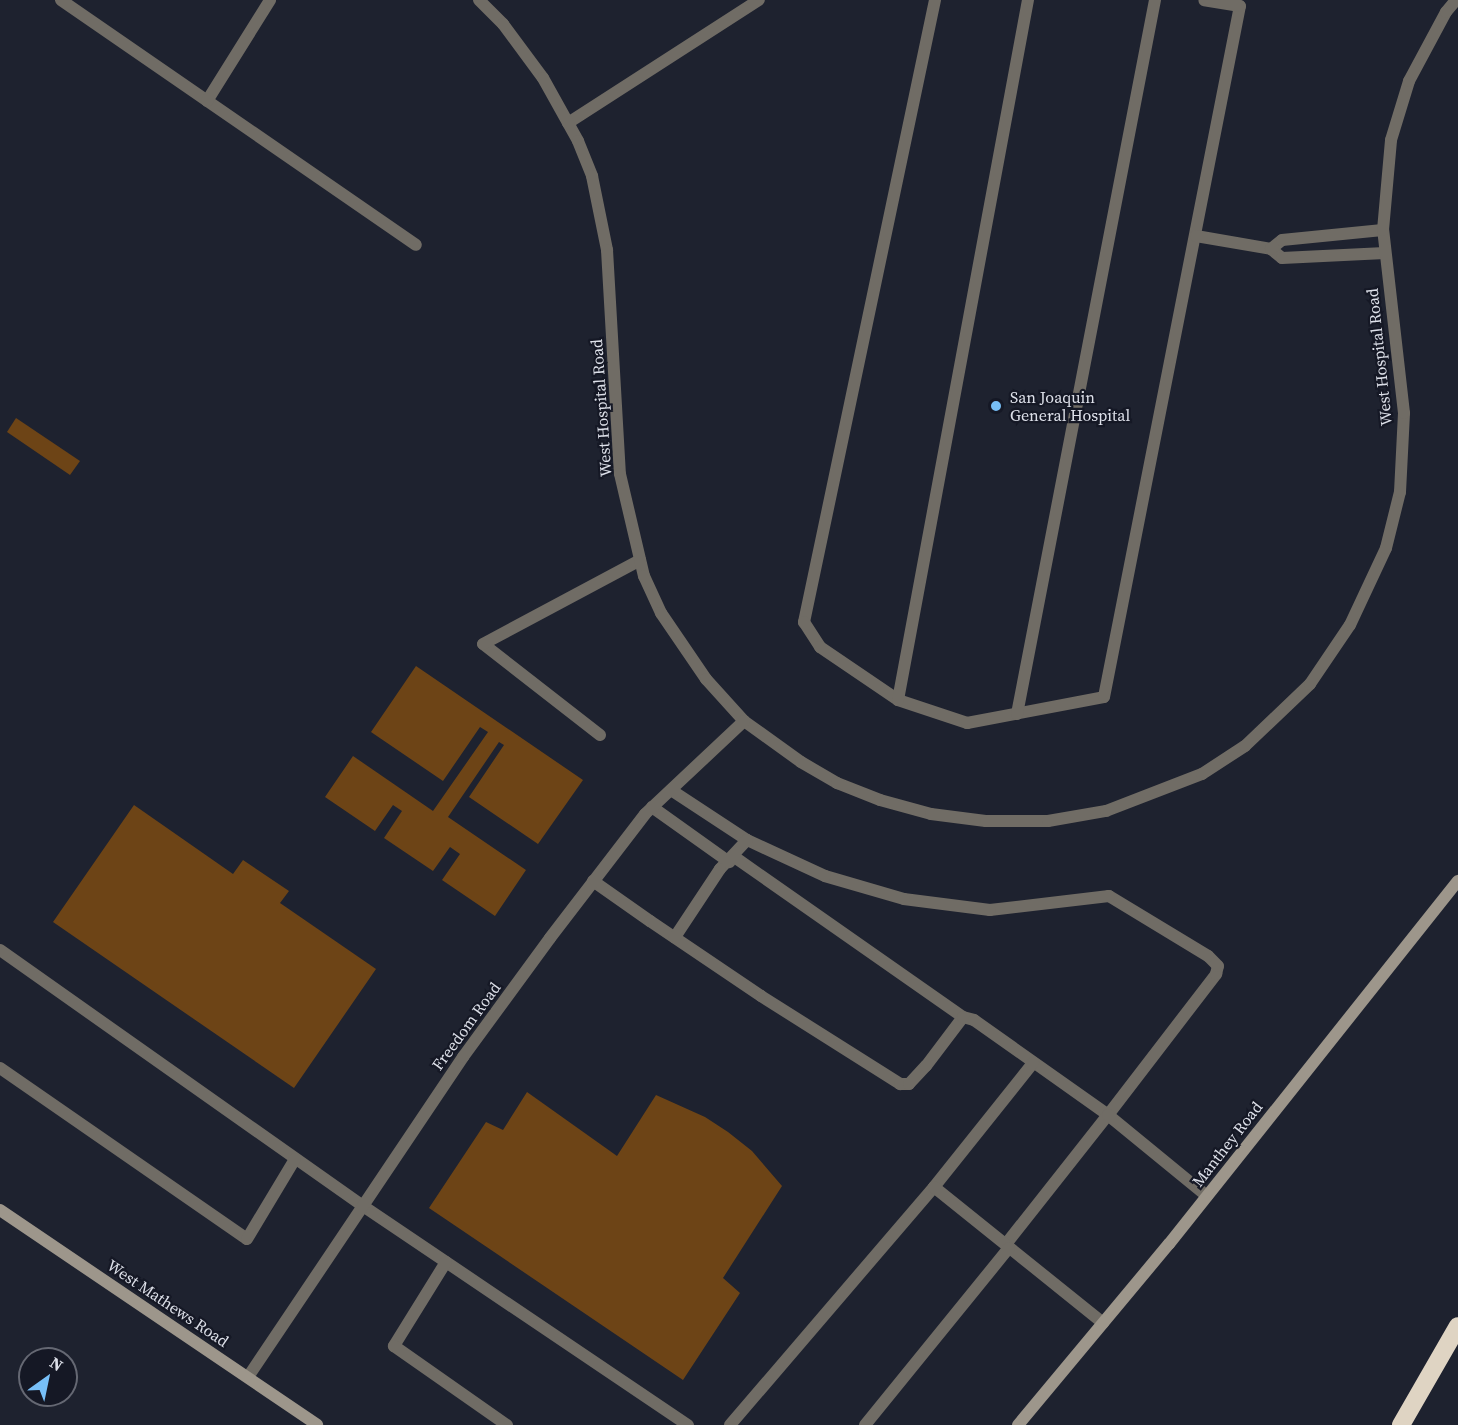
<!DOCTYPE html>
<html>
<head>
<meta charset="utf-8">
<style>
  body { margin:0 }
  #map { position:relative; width:1458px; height:1425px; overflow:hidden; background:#1e222f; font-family:"Source Serif 4",serif }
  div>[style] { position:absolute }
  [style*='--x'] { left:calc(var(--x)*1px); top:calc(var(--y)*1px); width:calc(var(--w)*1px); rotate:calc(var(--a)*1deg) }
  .building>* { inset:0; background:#6d4416 }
  .lane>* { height:12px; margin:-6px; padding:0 6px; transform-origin:6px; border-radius:6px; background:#706c65 }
  .street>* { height:12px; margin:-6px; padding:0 6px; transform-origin:6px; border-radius:6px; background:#706c65 }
  .secondary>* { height:12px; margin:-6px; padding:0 6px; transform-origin:6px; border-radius:6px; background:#9d968b }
  .highway>* { height:18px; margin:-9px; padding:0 9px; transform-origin:9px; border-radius:9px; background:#dfd4c3 }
  .dots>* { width:16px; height:16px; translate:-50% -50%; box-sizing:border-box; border:3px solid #151825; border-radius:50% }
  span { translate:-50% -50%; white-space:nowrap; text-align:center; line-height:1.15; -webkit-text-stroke:4.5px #151825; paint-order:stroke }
  .street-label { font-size:16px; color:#dde0e9 }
  .poi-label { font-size:16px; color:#dde0e9 }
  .left { translate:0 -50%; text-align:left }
  .north { position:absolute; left:18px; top:1347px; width:60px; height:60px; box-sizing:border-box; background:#151825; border:2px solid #656873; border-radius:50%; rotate:33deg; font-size:16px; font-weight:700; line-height:24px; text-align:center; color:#dde0e9 }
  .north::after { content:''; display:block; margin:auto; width:21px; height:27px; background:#77bff7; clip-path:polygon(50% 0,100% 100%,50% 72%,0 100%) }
</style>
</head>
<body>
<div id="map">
  <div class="building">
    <div style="clip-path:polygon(16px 418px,80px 461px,70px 475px,7px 432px)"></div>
    <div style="clip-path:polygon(416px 666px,583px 780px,538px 844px,469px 797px,504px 745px,499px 742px,448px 817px,526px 870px,495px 916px,442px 880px,460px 854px,450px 847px,433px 871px,384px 838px,402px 811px,393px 805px,375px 831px,325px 797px,353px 756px,433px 811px,488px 732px,480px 727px,443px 781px,371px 732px)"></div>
    <div style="clip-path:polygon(134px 805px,233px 874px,243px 860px,289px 891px,280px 903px,376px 969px,294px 1088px,53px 922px)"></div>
    <div style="clip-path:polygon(527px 1092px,617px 1156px,656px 1095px,705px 1117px,728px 1132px,752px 1151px,782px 1186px,723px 1278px,740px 1293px,683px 1380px,429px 1208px,486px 1122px,503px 1130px)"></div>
  </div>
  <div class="lane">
    <div style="--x:61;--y:0;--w:431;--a:34.6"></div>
    <div style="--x:935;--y:0;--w:636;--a:101.89"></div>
    <div style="--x:804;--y:622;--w:30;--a:57"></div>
    <div style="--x:820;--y:647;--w:94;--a:34.2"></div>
    <div style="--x:898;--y:700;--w:73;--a:18.4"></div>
    <div style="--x:967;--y:723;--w:139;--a:-10.7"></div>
    <div style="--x:1104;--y:697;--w:704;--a:-78.87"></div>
    <div style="--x:1240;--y:6;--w:36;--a:-171"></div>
    <div style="--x:207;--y:101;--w:119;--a:-58"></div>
    <div style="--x:568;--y:123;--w:227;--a:-32.8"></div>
    <div style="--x:1196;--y:236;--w:76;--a:9.8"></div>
    <div style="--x:1271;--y:249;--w:14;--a:39"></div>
    <div style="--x:1282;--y:258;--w:103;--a:-2.8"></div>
    <div style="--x:1271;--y:249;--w:14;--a:-39"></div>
    <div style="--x:1282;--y:240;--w:101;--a:-5.7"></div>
    <div style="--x:898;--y:700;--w:712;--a:-79.48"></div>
    <div style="--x:1017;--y:714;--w:727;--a:-79.06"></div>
    <div style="--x:600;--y:735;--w:148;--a:-142.1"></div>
    <div style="--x:483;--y:644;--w:178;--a:-28.1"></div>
    <div style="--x:671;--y:790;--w:91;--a:33.3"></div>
    <div style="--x:652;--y:807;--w:95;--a:35.5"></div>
    <div style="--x:733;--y:856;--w:281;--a:35"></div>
    <div style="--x:593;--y:881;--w:70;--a:35.1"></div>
    <div style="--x:650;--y:921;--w:134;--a:34"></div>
    <div style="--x:761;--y:996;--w:165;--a:32.3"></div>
    <div style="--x:900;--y:1084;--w:9;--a:0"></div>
    <div style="--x:909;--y:1084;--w:25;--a:-47"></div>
    <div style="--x:926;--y:1066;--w:61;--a:-52.9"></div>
    <div style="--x:963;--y:1017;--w:11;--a:15"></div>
    <div style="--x:974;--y:1020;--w:164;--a:35.3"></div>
    <div style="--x:1108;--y:1115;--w:178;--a:-52.5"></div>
    <div style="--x:1216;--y:974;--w:8;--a:-76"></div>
    <div style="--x:1218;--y:966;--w:14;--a:-135"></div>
    <div style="--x:1208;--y:956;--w:116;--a:-148.8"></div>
    <div style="--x:1109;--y:896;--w:120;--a:173.3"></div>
    <div style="--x:990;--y:910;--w:87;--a:-172.7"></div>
    <div style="--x:904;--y:899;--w:82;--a:-163.8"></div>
    <div style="--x:825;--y:876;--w:86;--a:-155.2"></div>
    <div style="--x:747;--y:840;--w:40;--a:133"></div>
    <div style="--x:720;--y:869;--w:82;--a:123.5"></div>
    <div style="--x:0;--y:950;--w:444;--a:35.2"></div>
    <div style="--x:363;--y:1206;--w:392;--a:34"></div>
    <div style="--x:0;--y:1068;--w:300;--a:34.7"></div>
    <div style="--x:247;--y:1239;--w:93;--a:-59"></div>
    <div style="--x:934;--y:1187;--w:159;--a:-51.4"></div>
    <div style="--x:1006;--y:1244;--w:164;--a:-51.7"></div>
    <div style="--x:1108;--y:1115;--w:128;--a:39.3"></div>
    <div style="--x:446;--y:1262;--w:99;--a:121.8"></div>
    <div style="--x:394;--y:1346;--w:138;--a:35"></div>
    <div style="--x:730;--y:1425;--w:313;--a:-49.4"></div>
    <div style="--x:934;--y:1187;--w:217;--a:38.8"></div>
    <div style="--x:865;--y:1425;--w:228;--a:-50.9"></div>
  </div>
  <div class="street">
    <div style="--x:479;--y:0;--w:34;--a:45"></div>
    <div style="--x:503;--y:24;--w:67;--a:53.5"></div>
    <div style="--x:543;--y:78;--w:72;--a:60.9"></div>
    <div style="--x:578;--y:141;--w:38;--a:68"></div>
    <div style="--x:592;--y:176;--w:76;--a:78.5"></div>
    <div style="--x:607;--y:250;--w:224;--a:86.7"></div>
    <div style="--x:620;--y:474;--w:105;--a:76.8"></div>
    <div style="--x:644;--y:576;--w:41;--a:65.3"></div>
    <div style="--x:661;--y:613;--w:80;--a:55.7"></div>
    <div style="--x:706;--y:679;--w:57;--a:47.9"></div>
    <div style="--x:744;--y:721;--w:70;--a:35.7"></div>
    <div style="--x:801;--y:762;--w:42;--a:30.3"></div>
    <div style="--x:837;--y:783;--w:46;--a:21.6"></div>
    <div style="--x:880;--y:800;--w:53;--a:15.4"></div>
    <div style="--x:931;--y:814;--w:55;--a:7.3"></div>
    <div style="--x:986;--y:821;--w:62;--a:0"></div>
    <div style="--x:1048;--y:821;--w:59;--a:-9.8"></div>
    <div style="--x:1106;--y:811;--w:103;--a:-21.1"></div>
    <div style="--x:1202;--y:774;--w:51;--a:-33.1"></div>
    <div style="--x:1245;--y:746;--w:90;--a:-43.6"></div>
    <div style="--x:1310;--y:684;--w:71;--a:-55.9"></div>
    <div style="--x:1350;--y:625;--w:85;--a:-64.9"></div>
    <div style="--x:1386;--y:548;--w:58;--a:-76"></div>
    <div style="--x:1400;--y:492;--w:79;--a:-87.1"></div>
    <div style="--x:1404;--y:413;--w:184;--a:-96.5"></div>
    <div style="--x:1383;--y:230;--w:90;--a:-84.9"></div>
    <div style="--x:1391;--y:140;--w:62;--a:-73"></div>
    <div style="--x:1409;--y:81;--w:78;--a:-61.8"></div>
    <div style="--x:1446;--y:12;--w:16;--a:-50"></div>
    <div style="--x:248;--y:1377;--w:386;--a:-56.1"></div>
    <div style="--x:463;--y:1057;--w:147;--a:-53.8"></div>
    <div style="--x:550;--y:938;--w:156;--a:-52.5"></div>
    <div style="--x:645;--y:814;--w:136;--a:-43.2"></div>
  </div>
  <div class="secondary">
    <div style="--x:0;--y:1210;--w:383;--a:34.1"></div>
    <div style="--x:1018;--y:1425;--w:236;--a:-50.2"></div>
    <div style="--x:1169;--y:1244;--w:464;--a:-51.5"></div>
  </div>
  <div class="highway">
    <div style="--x:1401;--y:1425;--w:114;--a:-60.1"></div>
  </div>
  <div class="dots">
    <div style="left:996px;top:406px;background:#77bff7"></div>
  </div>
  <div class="street-label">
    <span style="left:1379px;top:357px;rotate:-96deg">West Hospital Road</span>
    <span style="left:601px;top:408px;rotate:-94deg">West Hospital Road</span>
    <span style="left:466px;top:1026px;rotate:-54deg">Freedom Road</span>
    <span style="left:1227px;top:1144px;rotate:-52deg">Manthey Road</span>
    <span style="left:168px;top:1303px;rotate:34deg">West Mathews Road</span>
  </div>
  <div class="poi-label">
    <span class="left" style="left:1010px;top:406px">San Joaquin<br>General Hospital</span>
  </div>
  <div class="north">N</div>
</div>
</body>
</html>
